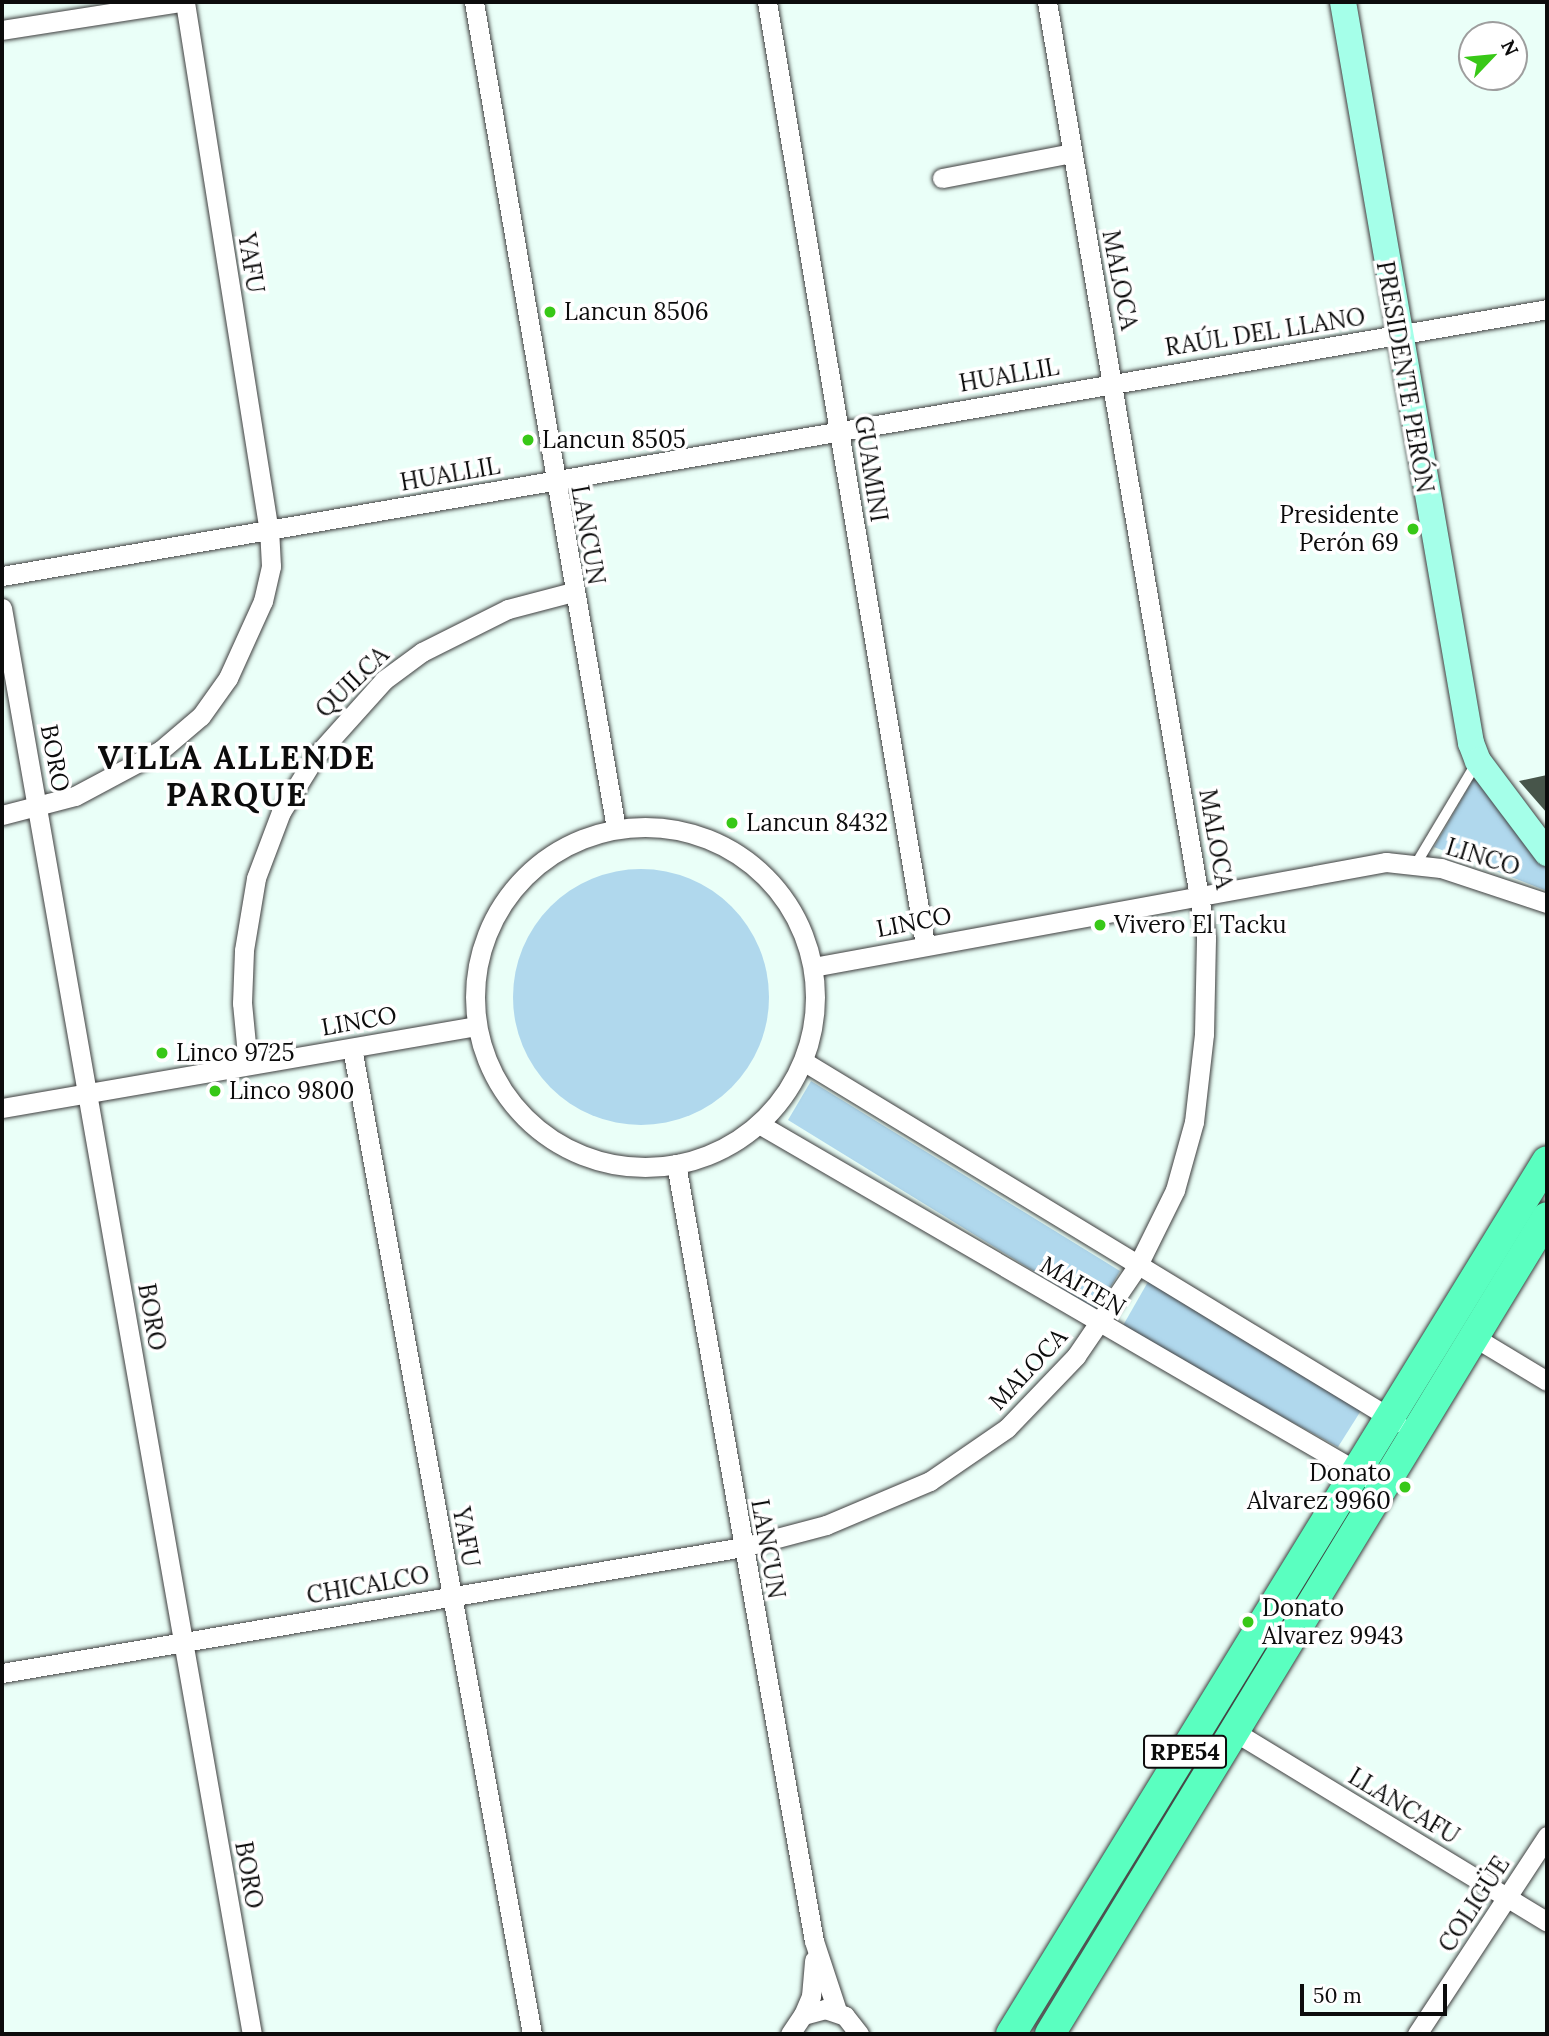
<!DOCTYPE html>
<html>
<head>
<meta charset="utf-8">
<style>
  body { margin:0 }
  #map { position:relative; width:1549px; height:2036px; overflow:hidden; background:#eafff8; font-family:Lora,serif }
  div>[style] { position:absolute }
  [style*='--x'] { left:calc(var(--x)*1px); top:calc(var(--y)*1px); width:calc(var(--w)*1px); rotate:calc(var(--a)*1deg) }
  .green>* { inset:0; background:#b0d8ed }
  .round { border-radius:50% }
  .building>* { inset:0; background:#47554a }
  .roads { filter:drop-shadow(0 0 2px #3f3f3f) drop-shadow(0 0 2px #3f3f3f) }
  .lane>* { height:10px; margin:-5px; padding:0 5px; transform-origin:5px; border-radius:5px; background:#fff }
  .street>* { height:19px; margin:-9.5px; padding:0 9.5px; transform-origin:9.5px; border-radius:9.5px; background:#fff }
  .street>.ring { margin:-9.5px; padding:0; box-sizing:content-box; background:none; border:19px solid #fff; border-radius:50% }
  .secondary>* { height:26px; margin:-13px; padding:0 13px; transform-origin:13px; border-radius:13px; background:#a5ffe9 }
  .primary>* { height:30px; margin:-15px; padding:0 15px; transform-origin:15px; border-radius:15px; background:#5affc0 }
  .dots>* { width:19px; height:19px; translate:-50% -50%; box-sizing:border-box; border:4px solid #fff; border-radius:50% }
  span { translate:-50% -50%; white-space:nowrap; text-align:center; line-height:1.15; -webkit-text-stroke:7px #fff; paint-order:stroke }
  .shield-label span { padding:2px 5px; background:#fff; border:2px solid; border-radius:5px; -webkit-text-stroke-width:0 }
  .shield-label { font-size:23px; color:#0c0c0c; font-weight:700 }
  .street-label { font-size:24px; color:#0c0c0c }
  .poi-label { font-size:24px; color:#0c0c0c }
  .left { translate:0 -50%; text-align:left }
  .right { translate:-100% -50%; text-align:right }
  .district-label { font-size:32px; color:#0c0c0c; font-weight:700; letter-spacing:2px }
  .frame { position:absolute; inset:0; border:4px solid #0c0c0c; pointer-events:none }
  .north { position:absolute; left:1458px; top:21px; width:70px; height:70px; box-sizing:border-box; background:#fff; border:2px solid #9e9e9e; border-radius:50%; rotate:64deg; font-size:19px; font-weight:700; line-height:28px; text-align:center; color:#0c0c0c }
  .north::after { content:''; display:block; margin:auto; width:24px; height:32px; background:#38c817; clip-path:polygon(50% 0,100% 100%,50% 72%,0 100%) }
  .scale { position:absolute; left:1300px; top:1984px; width:147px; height:32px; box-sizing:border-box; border:4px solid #0c0c0c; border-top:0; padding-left:9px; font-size:21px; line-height:24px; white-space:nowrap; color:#0c0c0c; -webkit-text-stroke:5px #fff; paint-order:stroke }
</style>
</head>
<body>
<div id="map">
  <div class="green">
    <div style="clip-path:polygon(1481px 766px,1547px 864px,1547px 891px,1434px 847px)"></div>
    <div class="round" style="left:513px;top:869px;width:256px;height:256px"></div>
    <div style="clip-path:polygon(811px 1081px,1120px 1271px,1097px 1310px,788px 1120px)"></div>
    <div style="clip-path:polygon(1149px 1280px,1362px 1409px,1338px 1447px,1121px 1329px)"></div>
  </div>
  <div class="building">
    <div style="clip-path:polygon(1547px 775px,1547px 813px,1519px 781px)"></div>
  </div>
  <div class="roads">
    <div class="lane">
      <div style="--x:1416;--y:864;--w:119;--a:-59.1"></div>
    </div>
    <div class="street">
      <div style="--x:474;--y:2;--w:838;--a:80.25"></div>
      <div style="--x:767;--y:2;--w:955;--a:80.48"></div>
      <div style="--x:2;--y:30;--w:180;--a:-8.9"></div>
      <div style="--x:942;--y:178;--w:132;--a:-10.9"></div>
      <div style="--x:2;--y:576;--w:1568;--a:-9.8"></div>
      <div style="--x:2;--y:608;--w:1448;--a:80.06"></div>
      <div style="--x:2;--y:815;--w:75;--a:-14.6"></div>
      <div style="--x:75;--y:796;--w:98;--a:-28.1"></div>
      <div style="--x:161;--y:750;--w:52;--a:-40.4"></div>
      <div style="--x:201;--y:716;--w:47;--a:-54.6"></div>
      <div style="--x:228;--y:678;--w:85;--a:-65.6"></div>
      <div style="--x:263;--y:601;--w:36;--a:-77"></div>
      <div style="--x:271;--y:566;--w:34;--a:-93"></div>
      <div style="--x:269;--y:532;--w:537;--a:-99.01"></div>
      <div class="ring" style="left:475px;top:827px;width:321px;height:321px"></div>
      <div style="--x:813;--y:967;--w:583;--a:-10.38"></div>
      <div style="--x:1386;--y:862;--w:55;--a:6.2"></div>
      <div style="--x:1441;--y:868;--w:112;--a:18.3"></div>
      <div style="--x:352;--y:1048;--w:1002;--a:79.65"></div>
      <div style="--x:803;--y:1061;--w:695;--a:31.29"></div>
      <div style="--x:248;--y:1065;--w:62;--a:-95.5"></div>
      <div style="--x:242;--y:1003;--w:53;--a:-87.8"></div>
      <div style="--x:244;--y:950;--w:73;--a:-80.5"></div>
      <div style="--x:256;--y:878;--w:71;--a:-69.3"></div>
      <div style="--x:281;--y:812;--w:65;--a:-58.3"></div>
      <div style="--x:315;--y:757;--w:103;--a:-48.1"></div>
      <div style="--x:384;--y:680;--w:47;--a:-36.4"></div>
      <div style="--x:422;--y:652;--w:96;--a:-26.6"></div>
      <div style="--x:508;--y:609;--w:67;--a:-14.7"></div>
      <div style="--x:2;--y:1108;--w:480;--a:-9.8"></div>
      <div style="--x:759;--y:1124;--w:723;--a:30.15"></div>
      <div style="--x:676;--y:1164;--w:789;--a:79.93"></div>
      <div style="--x:814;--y:1941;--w:74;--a:71.8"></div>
      <div style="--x:1474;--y:1337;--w:85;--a:31.1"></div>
      <div style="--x:2;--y:1673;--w:752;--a:-9.65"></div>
      <div style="--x:743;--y:1547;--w:86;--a:-14.8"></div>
      <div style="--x:826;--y:1525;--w:113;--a:-22.9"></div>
      <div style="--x:930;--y:1481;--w:93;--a:-34.5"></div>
      <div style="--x:1007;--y:1428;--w:100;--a:-46.2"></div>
      <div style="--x:1076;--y:1356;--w:110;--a:-55.7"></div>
      <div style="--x:1138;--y:1265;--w:84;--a:-63.7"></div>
      <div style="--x:1175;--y:1190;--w:71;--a:-74.4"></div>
      <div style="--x:1194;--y:1122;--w:89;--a:-83.5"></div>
      <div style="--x:1204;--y:1034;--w:96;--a:-88.8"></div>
      <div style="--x:1206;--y:938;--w:949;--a:-99.64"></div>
      <div style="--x:1235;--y:1732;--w:365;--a:31.3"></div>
      <div style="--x:803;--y:2015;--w:21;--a:-67"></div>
      <div style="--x:811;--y:1996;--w:36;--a:-85"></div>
      <div style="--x:790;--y:2034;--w:23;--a:-56"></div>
      <div style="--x:803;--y:2015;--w:23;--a:-15"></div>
      <div style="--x:825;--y:2009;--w:21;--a:19"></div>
      <div style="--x:845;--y:2016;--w:23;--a:52"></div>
      <div style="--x:1417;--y:2034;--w:237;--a:-56.7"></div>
    </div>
    <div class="secondary">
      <div style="--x:1343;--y:2;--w:752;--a:80.2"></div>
      <div style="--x:1471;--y:743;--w:19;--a:69"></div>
      <div style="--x:1478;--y:761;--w:115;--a:53.1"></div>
    </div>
    <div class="primary">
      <div style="--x:1011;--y:2034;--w:1024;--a:-58.45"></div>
      <div style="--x:1050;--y:2034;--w:956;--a:-58.69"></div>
    </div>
  </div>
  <div class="dots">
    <div style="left:550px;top:312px;background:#38c817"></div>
    <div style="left:528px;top:440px;background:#38c817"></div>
    <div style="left:1413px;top:529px;background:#38c817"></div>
    <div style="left:732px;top:823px;background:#38c817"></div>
    <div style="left:1100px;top:925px;background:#38c817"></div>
    <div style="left:162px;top:1053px;background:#38c817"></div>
    <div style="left:215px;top:1091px;background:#38c817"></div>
    <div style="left:1405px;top:1487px;background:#38c817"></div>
    <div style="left:1248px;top:1622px;background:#38c817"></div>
  </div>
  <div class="shield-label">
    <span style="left:1185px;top:1752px">RPE54</span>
  </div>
  <div class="street-label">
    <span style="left:251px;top:263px;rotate:81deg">YAFU</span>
    <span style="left:1120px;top:280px;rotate:79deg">MALOCA</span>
    <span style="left:1265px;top:332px;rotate:-9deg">RAÚL DEL LLANO</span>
    <span style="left:1009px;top:375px;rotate:-10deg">HUALLIL</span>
    <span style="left:1405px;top:377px;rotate:80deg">PRESIDENTE PERÓN</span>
    <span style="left:871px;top:469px;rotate:81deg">GUAMINI</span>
    <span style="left:450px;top:474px;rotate:-10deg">HUALLIL</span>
    <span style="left:588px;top:535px;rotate:80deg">LANCUN</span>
    <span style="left:352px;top:682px;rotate:-44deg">QUILCA</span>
    <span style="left:55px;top:758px;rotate:79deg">BORO</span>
    <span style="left:1216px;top:839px;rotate:80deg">MALOCA</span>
    <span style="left:1483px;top:857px;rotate:17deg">LINCO</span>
    <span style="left:914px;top:922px;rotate:-11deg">LINCO</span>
    <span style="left:359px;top:1021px;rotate:-10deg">LINCO</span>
    <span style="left:1083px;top:1286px;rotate:30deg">MAITEN</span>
    <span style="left:152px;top:1317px;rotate:80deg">BORO</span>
    <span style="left:1028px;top:1369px;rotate:-47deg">MALOCA</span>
    <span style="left:466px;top:1537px;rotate:80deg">YAFU</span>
    <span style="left:768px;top:1549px;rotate:80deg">LANCUN</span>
    <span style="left:368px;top:1585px;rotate:-10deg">CHICALCO</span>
    <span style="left:1404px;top:1806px;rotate:31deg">LLANCAFU</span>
    <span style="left:249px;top:1875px;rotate:80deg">BORO</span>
    <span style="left:1474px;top:1904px;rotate:-57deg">COLIGÜE</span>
  </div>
  <div class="poi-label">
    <span class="left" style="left:564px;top:312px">Lancun 8506</span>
    <span class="left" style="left:542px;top:440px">Lancun 8505</span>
    <span class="right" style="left:1399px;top:529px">Presidente<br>Perón 69</span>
    <span class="left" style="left:746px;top:823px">Lancun 8432</span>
    <span class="left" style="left:1114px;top:925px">Vivero El Tacku</span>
    <span class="left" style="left:176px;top:1053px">Linco 9725</span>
    <span class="left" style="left:229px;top:1091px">Linco 9800</span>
    <span class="right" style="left:1391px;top:1487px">Donato<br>Alvarez 9960</span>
    <span class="left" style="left:1262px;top:1622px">Donato<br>Alvarez 9943</span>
  </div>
  <div class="district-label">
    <span style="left:237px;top:777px">VILLA ALLENDE<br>PARQUE</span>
  </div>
  <div class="frame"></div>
  <div class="north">N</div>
  <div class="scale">50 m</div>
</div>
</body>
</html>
